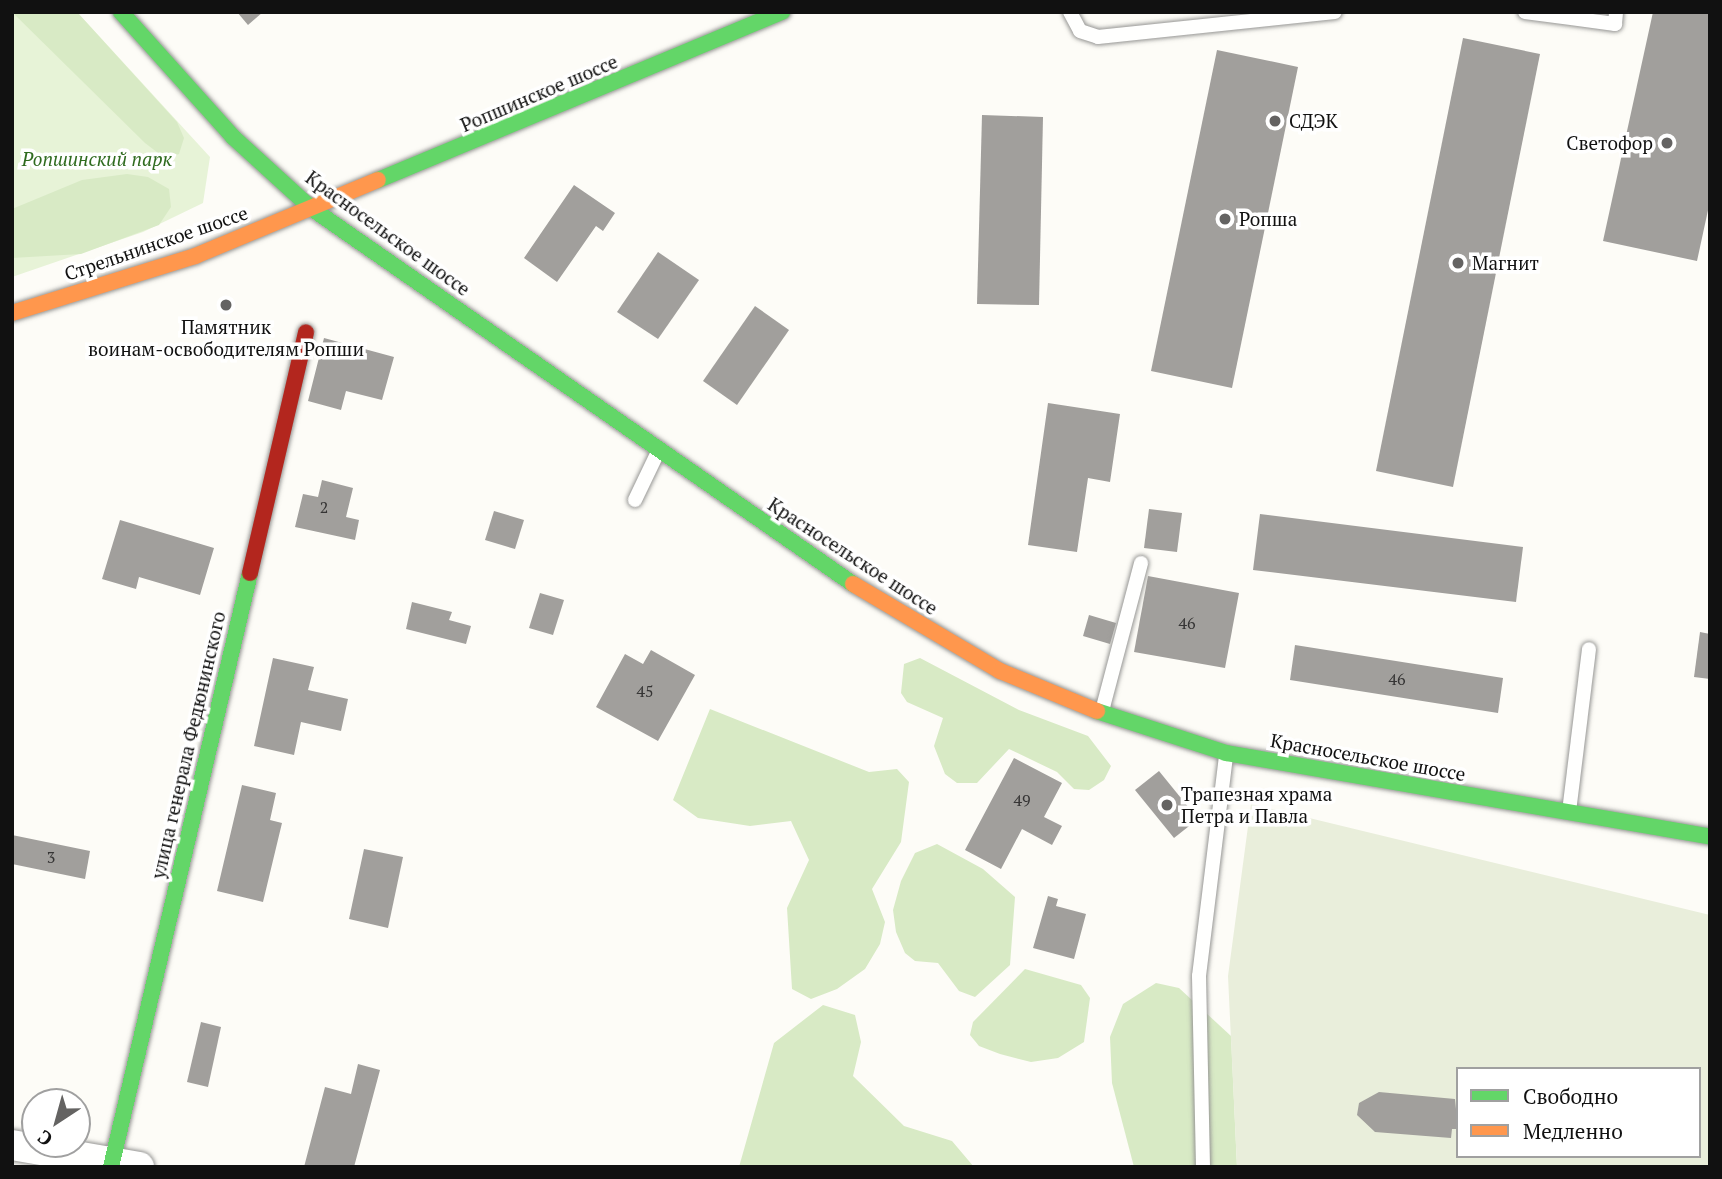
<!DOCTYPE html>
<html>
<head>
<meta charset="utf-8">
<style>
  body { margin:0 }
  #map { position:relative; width:1722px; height:1179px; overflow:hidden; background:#fdfcf7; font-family:"PT Serif",serif }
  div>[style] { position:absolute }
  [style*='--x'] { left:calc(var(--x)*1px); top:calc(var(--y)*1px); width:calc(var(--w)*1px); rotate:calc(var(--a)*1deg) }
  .green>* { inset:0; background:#e7f3d7 }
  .forest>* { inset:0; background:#d8eac5 }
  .cemetery>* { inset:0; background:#e9eedb }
  .building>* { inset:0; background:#a19f9c }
  .roads { filter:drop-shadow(0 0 2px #979795) drop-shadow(0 0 2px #979795) }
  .lane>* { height:14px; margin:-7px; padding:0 7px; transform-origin:7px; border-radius:7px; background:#fffffe }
  .street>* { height:30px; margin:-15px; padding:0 15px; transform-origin:15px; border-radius:15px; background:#fffffe }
  .fast>* { height:16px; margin:-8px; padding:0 8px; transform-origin:8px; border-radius:8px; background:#63d668 }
  .slow>* { height:16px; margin:-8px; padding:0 8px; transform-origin:8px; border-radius:8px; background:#ff974d }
  .jam>* { height:16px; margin:-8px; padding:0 8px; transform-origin:8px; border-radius:8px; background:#b3261e }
  .dots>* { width:19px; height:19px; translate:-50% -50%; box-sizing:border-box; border:4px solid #fff; border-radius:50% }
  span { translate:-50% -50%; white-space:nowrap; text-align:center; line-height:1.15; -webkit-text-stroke:7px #fff; paint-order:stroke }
  .number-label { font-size:16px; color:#353434 }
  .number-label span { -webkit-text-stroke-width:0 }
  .street-label { font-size:19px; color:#111 }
  .poi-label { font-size:19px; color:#111 }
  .left { translate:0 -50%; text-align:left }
  .right { translate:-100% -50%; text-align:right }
  .park-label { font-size:19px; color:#2f6b1f; font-style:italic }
  .frame { position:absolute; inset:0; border:14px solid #111; pointer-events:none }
  .legend { position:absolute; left:1456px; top:1067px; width:245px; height:91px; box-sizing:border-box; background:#fff; border:2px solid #a0a0a0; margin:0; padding:9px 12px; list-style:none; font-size:21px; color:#111 }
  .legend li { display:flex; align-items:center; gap:14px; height:35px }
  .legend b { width:35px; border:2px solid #a0a0a0 }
  .north { position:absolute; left:21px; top:1088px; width:70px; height:70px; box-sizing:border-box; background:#fff; border:2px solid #a0a0a0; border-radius:50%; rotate:216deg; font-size:19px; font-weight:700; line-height:28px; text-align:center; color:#111 }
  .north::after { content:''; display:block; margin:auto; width:24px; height:32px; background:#646362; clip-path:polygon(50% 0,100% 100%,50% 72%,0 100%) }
</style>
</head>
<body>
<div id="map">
  <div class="green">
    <div style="clip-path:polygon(12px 12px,77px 12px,210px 157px,203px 203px,143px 232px,12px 277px)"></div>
  </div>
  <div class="forest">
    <div style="clip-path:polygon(12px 12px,77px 12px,177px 122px,184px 138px,179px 154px,166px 159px,145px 143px)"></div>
    <div style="clip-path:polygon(127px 174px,148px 177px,169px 189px,171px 207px,159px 225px,81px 254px,12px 258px,12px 209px,82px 180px)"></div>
    <div style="clip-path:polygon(920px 658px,1019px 710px,1088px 736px,1111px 766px,1104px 780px,1089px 790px,1074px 789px,1057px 772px,1009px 749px,977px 783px,957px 783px,945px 774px,934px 746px,943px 718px,907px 702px,901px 693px,904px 664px)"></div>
    <div style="clip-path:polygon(710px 709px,869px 772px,897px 769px,909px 782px,901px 842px,872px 889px,885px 922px,880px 944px,865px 969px,837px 989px,811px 999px,792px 989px,787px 908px,809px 860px,791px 821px,750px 826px,698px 818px,673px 800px)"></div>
    <div style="clip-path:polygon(937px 844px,983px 869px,1015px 897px,1010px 965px,975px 997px,959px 991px,938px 963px,915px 961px,905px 953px,896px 932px,893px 910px,901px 881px,915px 853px)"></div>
    <div style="clip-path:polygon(1025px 969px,1081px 985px,1090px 998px,1084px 1042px,1058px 1058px,1031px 1062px,1000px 1054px,979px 1046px,970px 1035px,973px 1022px)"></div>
    <div style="clip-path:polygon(1156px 983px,1179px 988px,1231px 1036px,1237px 1167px,1134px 1167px,1112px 1083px,1110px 1037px,1123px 1004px)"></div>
    <div style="clip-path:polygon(823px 1005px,855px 1015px,861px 1042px,853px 1076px,904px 1126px,952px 1141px,974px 1167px,739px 1167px,774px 1043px)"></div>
  </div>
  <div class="cemetery">
    <div style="clip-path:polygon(evenodd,1251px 804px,1710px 915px,1710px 1167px,1237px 1167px,1228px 976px,1251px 804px,1458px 1069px,1699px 1069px,1699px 1156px,1458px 1156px,1458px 1069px)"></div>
  </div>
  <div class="building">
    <div style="clip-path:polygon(237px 12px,263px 12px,248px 25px)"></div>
    <div style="clip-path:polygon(1653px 12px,1710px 12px,1710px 201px,1697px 261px,1603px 241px)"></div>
    <div style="clip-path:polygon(1463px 38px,1540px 54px,1453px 487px,1376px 471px)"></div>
    <div style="clip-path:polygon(1217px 50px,1298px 67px,1232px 388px,1151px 371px)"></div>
    <div style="clip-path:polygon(982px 115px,1043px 117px,1039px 305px,977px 304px)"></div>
    <div style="clip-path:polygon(574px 185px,615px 213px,603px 231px,596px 226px,557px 282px,524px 258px)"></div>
    <div style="clip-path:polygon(658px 252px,699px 280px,658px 339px,617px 312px)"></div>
    <div style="clip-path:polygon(755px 306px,789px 330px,737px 405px,703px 381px)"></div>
    <div style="clip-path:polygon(324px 338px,394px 357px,382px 400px,346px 391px,341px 410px,308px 401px)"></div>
    <div style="clip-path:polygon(1048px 403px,1120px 414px,1110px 482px,1088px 478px,1077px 552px,1028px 545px)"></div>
    <div style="clip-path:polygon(322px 480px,353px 488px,346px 517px,359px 520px,355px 540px,295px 527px,303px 494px,318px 497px)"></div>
    <div style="clip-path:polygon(1149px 509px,1182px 513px,1177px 552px,1144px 548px)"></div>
    <div style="clip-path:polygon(494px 511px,524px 520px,515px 549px,485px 540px)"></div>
    <div style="clip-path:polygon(1260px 514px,1523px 547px,1516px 602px,1253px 570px)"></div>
    <div style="clip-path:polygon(120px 520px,214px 548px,200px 595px,139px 577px,136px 589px,102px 579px)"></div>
    <div style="clip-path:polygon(1148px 576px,1239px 593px,1225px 668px,1134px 652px)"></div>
    <div style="clip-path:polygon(540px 593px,564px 600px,553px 635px,529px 628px)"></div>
    <div style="clip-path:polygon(412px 602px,452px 612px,449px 620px,471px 626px,466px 644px,406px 629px)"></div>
    <div style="clip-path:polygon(1089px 615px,1116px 623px,1110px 644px,1083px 636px)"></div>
    <div style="clip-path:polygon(1700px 632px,1710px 634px,1710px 679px,1694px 677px)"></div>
    <div style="clip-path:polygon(1295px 645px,1503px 678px,1498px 713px,1290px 680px)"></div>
    <div style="clip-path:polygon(651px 650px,695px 675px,658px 741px,596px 707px,625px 654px,643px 664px)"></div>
    <div style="clip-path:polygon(273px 658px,314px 667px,308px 690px,348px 699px,341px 731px,301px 722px,294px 755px,254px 746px)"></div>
    <div style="clip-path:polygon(1014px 758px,1062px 783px,1044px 817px,1062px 826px,1052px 845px,1022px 829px,1001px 869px,965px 850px)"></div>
    <div style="clip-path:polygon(1159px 771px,1198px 819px,1174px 838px,1135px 790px)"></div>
    <div style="clip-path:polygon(242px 785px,276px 793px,270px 820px,282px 823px,263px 902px,217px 891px)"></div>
    <div style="clip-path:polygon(12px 835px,90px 851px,85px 879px,12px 864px)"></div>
    <div style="clip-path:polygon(364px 849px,403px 857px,388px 928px,349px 919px)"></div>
    <div style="clip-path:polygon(1048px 896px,1058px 899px,1056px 906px,1086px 914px,1074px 959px,1033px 948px)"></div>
    <div style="clip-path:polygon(201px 1022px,221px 1027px,208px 1087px,187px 1082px)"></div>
    <div style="clip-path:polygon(358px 1064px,380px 1070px,354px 1167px,304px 1167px,325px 1087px,351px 1094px)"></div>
    <div style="clip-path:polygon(1379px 1092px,1455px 1099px,1458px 1129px,1452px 1129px,1451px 1138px,1375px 1132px,1357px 1115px,1359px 1103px)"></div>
  </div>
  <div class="roads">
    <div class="lane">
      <div style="--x:1070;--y:12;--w:21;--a:62"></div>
      <div style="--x:1080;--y:31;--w:19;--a:18"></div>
      <div style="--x:1098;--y:37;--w:238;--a:-6"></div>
      <div style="--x:1525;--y:12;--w:91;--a:7.6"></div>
      <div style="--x:1615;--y:24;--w:12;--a:-85"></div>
      <div style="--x:635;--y:500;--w:53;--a:-64.4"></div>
      <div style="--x:1102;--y:711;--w:153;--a:-75.2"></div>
      <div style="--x:1569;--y:812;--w:164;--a:-83"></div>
      <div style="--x:1203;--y:1167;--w:191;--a:-91.2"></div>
      <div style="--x:1199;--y:976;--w:223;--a:-83"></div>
    </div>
    <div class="street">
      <div style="--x:12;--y:1145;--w:129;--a:9.8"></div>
    </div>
    <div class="fast">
      <div style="--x:121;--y:12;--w:168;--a:48.1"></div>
      <div style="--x:233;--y:137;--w:105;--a:42.3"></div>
      <div style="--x:311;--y:208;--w:660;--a:34.75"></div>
      <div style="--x:378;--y:180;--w:438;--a:-22.6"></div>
      <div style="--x:1097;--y:711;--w:136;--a:18"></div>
      <div style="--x:1226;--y:753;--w:491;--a:9.8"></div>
      <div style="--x:111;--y:1167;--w:610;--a:-76.83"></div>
    </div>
    <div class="slow">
      <div style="--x:12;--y:313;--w:192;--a:-17.3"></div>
      <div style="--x:195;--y:256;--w:198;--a:-22.6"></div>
      <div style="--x:853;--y:584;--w:171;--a:30.6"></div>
      <div style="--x:1000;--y:671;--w:105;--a:22.4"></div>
    </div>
    <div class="jam">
      <div style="--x:250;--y:573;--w:247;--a:-76.9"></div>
    </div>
  </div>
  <div class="dots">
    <div style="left:1275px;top:121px;background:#646362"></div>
    <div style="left:1667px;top:143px;background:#646362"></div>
    <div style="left:1225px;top:219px;background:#646362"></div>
    <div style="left:1458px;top:263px;background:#646362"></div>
    <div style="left:226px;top:305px;background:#646362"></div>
    <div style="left:1167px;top:805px;background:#646362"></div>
  </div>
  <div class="number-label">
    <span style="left:324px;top:507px">2</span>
    <span style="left:1187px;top:623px">46</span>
    <span style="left:1397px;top:679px">46</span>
    <span style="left:645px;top:691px">45</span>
    <span style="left:1022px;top:800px">49</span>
    <span style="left:51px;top:857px">3</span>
  </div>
  <div class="street-label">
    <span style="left:539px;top:93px;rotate:-23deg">Ропшинское шоссе</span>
    <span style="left:388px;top:233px;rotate:36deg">Красносельское шоссе</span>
    <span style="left:156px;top:243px;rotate:-19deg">Стрельнинское шоссе</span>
    <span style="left:853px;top:556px;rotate:33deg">Красносельское шоссе</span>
    <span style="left:188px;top:745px;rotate:-77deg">улица генерала Федюнинского</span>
    <span style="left:1368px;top:757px;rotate:10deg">Красносельское шоссе</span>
  </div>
  <div class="poi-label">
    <span class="left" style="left:1289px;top:121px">СДЭК</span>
    <span class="right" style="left:1653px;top:143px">Светофор</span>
    <span class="left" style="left:1239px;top:219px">Ропша</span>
    <span class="left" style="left:1472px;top:263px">Магнит</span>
    <span style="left:226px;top:338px">Памятник<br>воинам-освободителям Ропши</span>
    <span class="left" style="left:1181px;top:805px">Трапезная храма<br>Петра и Павла</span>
  </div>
  <div class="park-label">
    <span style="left:97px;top:159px">Ропшинский парк</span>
  </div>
  <div class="frame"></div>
  <ul class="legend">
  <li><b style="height:9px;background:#63d668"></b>Свободно</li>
  <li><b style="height:9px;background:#ff974d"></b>Медленно</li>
  </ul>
  <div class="north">С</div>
</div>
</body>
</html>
